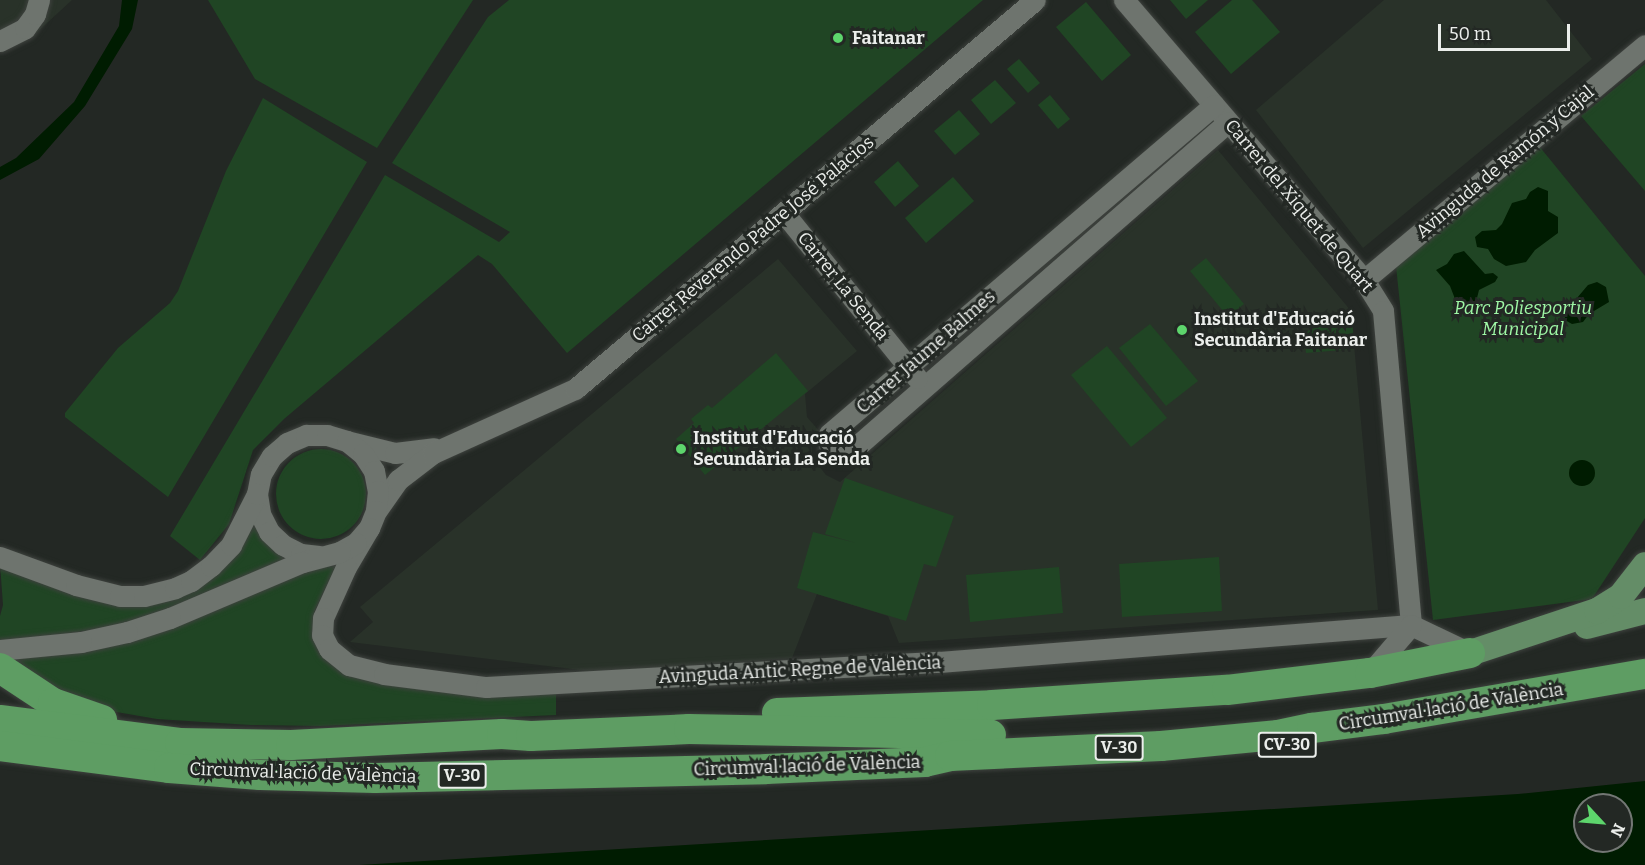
<!DOCTYPE html>
<html>
<head>
<meta charset="utf-8">
<style>
  body { margin:0 }
  #map { position:relative; width:1645px; height:865px; overflow:hidden; background:#232824; font-family:Bitter,serif }
  div>[style] { position:absolute }
  [style*='--x'] { left:calc(var(--x)*1px); top:calc(var(--y)*1px); width:calc(var(--w)*1px); rotate:calc(var(--a)*1deg) }
  .built>* { inset:0; background:#293229 }
  .green>* { inset:0; background:#204524 }
  .round { border-radius:50% }
  .water>* { inset:0; background:#001c01 }
  .roads { filter:drop-shadow(0 0 2px #3e423e) drop-shadow(0 0 2px #3e423e) }
  .minor>* { height:21px; margin:-10.5px; padding:0 10.5px; transform-origin:10.5px; border-radius:10.5px; background:#6e746e }
  .major>* { height:26px; margin:-13px; padding:0 13px; transform-origin:13px; border-radius:13px; background:#648d67 }
  .highway>* { height:30px; margin:-15px; padding:0 15px; transform-origin:15px; border-radius:15px; background:#5e9d63 }
  .dots>* { width:16px; height:16px; translate:-50% -50%; box-sizing:border-box; border:3px solid #232824; border-radius:50% }
  span { translate:-50% -50%; white-space:nowrap; text-align:center; line-height:1.15; -webkit-text-stroke:6px #232824; paint-order:stroke }
  .shield-label span { padding:2px 4px; background:#232824; border:2px solid; border-radius:4px; -webkit-text-stroke-width:0 }
  .shield-label { font-size:16px; color:#ebeeeb; font-weight:700 }
  .poi-label { font-size:18px; color:#ebeeeb; font-weight:700 }
  .left { translate:0 -50%; text-align:left }
  .street-label { font-size:18px; color:#ebeeeb }
  .park-label { font-size:18px; color:#9ff8a6; font-style:italic }
  .north { position:absolute; left:1573px; top:793px; width:60px; height:60px; box-sizing:border-box; background:#232824; border:2px solid #737774; border-radius:50%; rotate:116deg; font-size:16px; font-weight:700; line-height:24px; text-align:center; color:#ebeeeb }
  .north::after { content:''; display:block; margin:auto; width:21px; height:27px; background:#5dd56c; clip-path:polygon(50% 0,100% 100%,50% 72%,0 100%) }
  .scale { position:absolute; left:1438px; top:24px; width:132px; height:27px; box-sizing:border-box; border:3px solid #ebeeeb; border-top:0; padding-left:8px; font-size:18px; line-height:21px; white-space:nowrap; color:#ebeeeb; -webkit-text-stroke:4px #232824; paint-order:stroke }
</style>
</head>
<body>
<div id="map">
  <div class="built">
    <div style="clip-path:polygon(0 0,72px 0,33px 36px,0 48px)"></div>
    <div style="clip-path:polygon(1384px 0,1546px 0,1592px 59px,1363px 248px,1256px 110px)"></div>
    <div style="clip-path:polygon(1218px 150px,1351px 311px,1378px 610px,899px 643px,888px 616px,817px 594px,792px 658px,597px 672px,350px 642px,373px 622px,360px 607px,778px 259px,857px 351px,805px 394px,807px 417px,820px 432px,812px 445px,812px 457px,826px 475px,840px 482px)"></div>
  </div>
  <div class="green">
    <div style="clip-path:polygon(208px 0,473px 0,377px 148px,255px 79px)"></div>
    <div style="clip-path:polygon(509px 0,983px 0,567px 353px,492px 264px,478px 255px,284px 419px,253px 450px,229px 524px,200px 560px,170px 536px,385px 175px,499px 242px,510px 232px,392px 163px,488px 17px)"></div>
    <div style="clip-path:polygon(1170px 0,1208px 0,1186px 19px)"></div>
    <div style="clip-path:polygon(1232px 0,1252px 0,1280px 32px,1231px 74px,1195px 32px)"></div>
    <div style="clip-path:polygon(1086px 2px,1131px 55px,1102px 81px,1056px 27px)"></div>
    <div style="clip-path:polygon(1019px 59px,1040px 83px,1028px 93px,1007px 69px)"></div>
    <div style="clip-path:polygon(1645px 64px,1645px 191px,1581px 116px)"></div>
    <div style="clip-path:polygon(995px 80px,1016px 103px,991px 124px,971px 100px)"></div>
    <div style="clip-path:polygon(1050px 95px,1070px 119px,1058px 129px,1038px 105px)"></div>
    <div style="clip-path:polygon(263px 98px,367px 162px,168px 497px,65px 417px,65px 413px,118px 348px,170px 303px,178px 291px,226px 171px)"></div>
    <div style="clip-path:polygon(959px 110px,980px 134px,955px 155px,934px 131px)"></div>
    <div style="clip-path:polygon(1539px 146px,1645px 276px,1645px 518px,1592px 599px,1433px 620px,1396px 266px)"></div>
    <div style="clip-path:polygon(898px 161px,919px 186px,895px 207px,874px 182px)"></div>
    <div style="clip-path:polygon(953px 177px,974px 201px,926px 243px,905px 218px)"></div>
    <div style="clip-path:polygon(1206px 258px,1244px 304px,1228px 317px,1190px 271px)"></div>
    <div style="clip-path:polygon(1351px 311px,1355px 349px,1306px 353px,1304px 333px)"></div>
    <div style="clip-path:polygon(1150px 324px,1198px 381px,1166px 406px,1119px 348px)"></div>
    <div style="clip-path:polygon(1107px 346px,1167px 418px,1131px 447px,1071px 375px)"></div>
    <div style="clip-path:polygon(776px 353px,808px 391px,705px 475px,676px 439px,694px 423px,691px 419px,708px 405px,712px 408px)"></div>
    <div class="round" style="left:276px;top:449px;width:90px;height:90px"></div>
    <div style="clip-path:polygon(845px 478px,954px 516px,936px 567px,924px 564px,906px 621px,797px 588px,813px 532px,856px 543px,825px 534px)"></div>
    <div style="clip-path:polygon(252px 521px,287px 558px,169px 610px,108px 628px,0 642px,0 616px,3px 605px,0 564px,160px 601px)"></div>
    <div style="clip-path:polygon(1219px 557px,1222px 611px,1122px 617px,1119px 564px)"></div>
    <div style="clip-path:polygon(336px 566px,315px 610px,313px 620px,318px 648px,469px 691px,556px 694px,556px 715px,320px 726px,250px 725px,157px 719px,105px 710px,82px 700px,31px 674px,8px 659px,307px 567px)"></div>
    <div style="clip-path:polygon(1059px 567px,1063px 613px,970px 622px,966px 575px)"></div>
  </div>
  <div class="water">
    <div style="clip-path:polygon(122px 0,138px 0,132px 29px,85px 106px,39px 159px,0 180px,0 167px,16px 158px,74px 102px,119px 26px)"></div>
    <div style="clip-path:polygon(1538px 187px,1548px 191px,1548px 211px,1558px 217px,1558px 233px,1535px 250px,1526px 262px,1506px 266px,1494px 259px,1488px 249px,1477px 247px,1475px 237px,1482px 231px,1496px 230px,1502px 224px,1512px 203px,1526px 199px,1530px 192px)"></div>
    <div style="clip-path:polygon(1464px 251px,1485px 274px,1493px 273px,1498px 277px,1495px 282px,1479px 290px,1476px 302px,1466px 306px,1457px 304px,1450px 286px,1436px 270px,1447px 264px,1454px 254px)"></div>
    <div style="clip-path:polygon(1597px 282px,1606px 287px,1609px 302px,1589px 314px,1583px 322px,1572px 324px,1565px 320px,1564px 307px,1577px 298px,1588px 285px)"></div>
    <div class="round" style="left:1569px;top:460px;width:26px;height:26px"></div>
    <div style="clip-path:polygon(evenodd,1645px 781px,1645px 865px,359px 865px,1518px 794px,1645px 781px,1585px 805px,1621px 805px,1621px 841px,1585px 841px,1585px 805px)"></div>
  </div>
  <div class="roads">
    <div class="minor">
      <div style="--x:1124;--y:0;--w:369;--a:49.4"></div>
      <div style="--x:1364;--y:280;--w:36;--a:58"></div>
      <div style="--x:1383;--y:311;--w:315;--a:84.9"></div>
      <div style="--x:0;--y:41;--w:28;--a:-27"></div>
      <div style="--x:25;--y:28;--w:17;--a:-54"></div>
      <div style="--x:35;--y:14;--w:15;--a:-74"></div>
      <div style="--x:1214;--y:105;--w:506;--a:139.48"></div>
      <div style="--x:829;--y:434;--w:18;--a:87"></div>
      <div style="--x:830;--y:452;--w:19;--a:3"></div>
      <div style="--x:849;--y:453;--w:503;--a:-41.13"></div>
      <div style="--x:784;--y:213;--w:212;--a:51.1"></div>
      <div style="--x:1364;--y:280;--w:366;--a:-39.9"></div>
      <div style="--x:350;--y:442;--w:46;--a:13.7"></div>
      <div style="--x:395;--y:453;--w:39;--a:-7"></div>
      <div style="--x:257;--y:494;--w:20;--a:81"></div>
      <div style="--x:260;--y:514;--w:20;--a:63"></div>
      <div style="--x:269;--y:532;--w:19;--a:43"></div>
      <div style="--x:283;--y:545;--w:20;--a:27"></div>
      <div style="--x:301;--y:554;--w:18;--a:6"></div>
      <div style="--x:377;--y:510;--w:37;--a:-55"></div>
      <div style="--x:398;--y:480;--w:44;--a:-37.6"></div>
      <div style="--x:433;--y:453;--w:156;--a:-24.3"></div>
      <div style="--x:575;--y:389;--w:602;--a:-40.22"></div>
      <div style="--x:369;--y:528;--w:45;--a:120.5"></div>
      <div style="--x:346;--y:567;--w:56;--a:114.3"></div>
      <div style="--x:323;--y:618;--w:17;--a:93"></div>
      <div style="--x:322;--y:635;--w:16;--a:63"></div>
      <div style="--x:329;--y:649;--w:26;--a:39"></div>
      <div style="--x:349;--y:665;--w:36;--a:14"></div>
      <div style="--x:384;--y:674;--w:103;--a:7.3"></div>
      <div style="--x:486;--y:687;--w:454;--a:-3.2"></div>
      <div style="--x:939;--y:662;--w:473;--a:-4.5"></div>
      <div style="--x:0;--y:557;--w:81;--a:20.2"></div>
      <div style="--x:76;--y:585;--w:45;--a:14"></div>
      <div style="--x:120;--y:596;--w:24;--a:0"></div>
      <div style="--x:144;--y:596;--w:32;--a:-14"></div>
      <div style="--x:175;--y:588;--w:17;--a:-24"></div>
      <div style="--x:191;--y:581;--w:25;--a:-37"></div>
      <div style="--x:211;--y:566;--w:29;--a:-46"></div>
      <div style="--x:231;--y:545;--w:57;--a:-63"></div>
      <div style="--x:257;--y:494;--w:20;--a:-79"></div>
      <div style="--x:261;--y:474;--w:21;--a:-59"></div>
      <div style="--x:272;--y:456;--w:20;--a:-41"></div>
      <div style="--x:287;--y:443;--w:21;--a:-23"></div>
      <div style="--x:306;--y:435;--w:21;--a:0"></div>
      <div style="--x:327;--y:435;--w:21;--a:17"></div>
      <div style="--x:347;--y:441;--w:21;--a:39"></div>
      <div style="--x:363;--y:454;--w:20;--a:57"></div>
      <div style="--x:374;--y:471;--w:20;--a:79"></div>
      <div style="--x:378;--y:491;--w:20;--a:96"></div>
      <div style="--x:376;--y:511;--w:18;--a:112"></div>
      <div style="--x:369;--y:528;--w:20;--a:131"></div>
      <div style="--x:356;--y:543;--w:18;--a:151"></div>
      <div style="--x:340;--y:552;--w:39;--a:165"></div>
      <div style="--x:302;--y:562;--w:143;--a:157"></div>
      <div style="--x:170;--y:618;--w:45;--a:162"></div>
      <div style="--x:127;--y:632;--w:47;--a:167.7"></div>
      <div style="--x:81;--y:642;--w:81;--a:174.4"></div>
      <div style="--x:1411;--y:625;--w:65;--a:25.4"></div>
      <div style="--x:1370;--y:673;--w:63;--a:-49.5"></div>
    </div>
    <div class="major">
      <div style="--x:1587;--y:626;--w:60;--a:-14.5"></div>
      <div style="--x:1470;--y:653;--w:134;--a:-18.3"></div>
      <div style="--x:1597;--y:611;--w:28;--a:-32"></div>
      <div style="--x:1621;--y:596;--w:39;--a:-52"></div>
    </div>
    <div class="highway">
      <div style="--x:0;--y:668;--w:64;--a:33.4"></div>
      <div style="--x:53;--y:703;--w:52;--a:19.1"></div>
      <div style="--x:777;--y:713;--w:215;--a:-2.1"></div>
      <div style="--x:992;--y:705;--w:235;--a:-3.7"></div>
      <div style="--x:1227;--y:690;--w:144;--a:-6.8"></div>
      <div style="--x:1370;--y:673;--w:102;--a:-11.3"></div>
      <div style="--x:0;--y:720;--w:181;--a:7.3"></div>
      <div style="--x:180;--y:743;--w:111;--a:1"></div>
      <div style="--x:291;--y:745;--w:211;--a:-3"></div>
      <div style="--x:502;--y:734;--w:29;--a:4"></div>
      <div style="--x:531;--y:736;--w:158;--a:-2.5"></div>
      <div style="--x:689;--y:729;--w:302;--a:1.1"></div>
      <div style="--x:0;--y:746;--w:170;--a:7.4"></div>
      <div style="--x:169;--y:768;--w:91;--a:4.4"></div>
      <div style="--x:260;--y:775;--w:115;--a:1.5"></div>
      <div style="--x:375;--y:778;--w:391;--a:-1.3"></div>
      <div style="--x:766;--y:769;--w:159;--a:-2.5"></div>
      <div style="--x:925;--y:762;--w:26;--a:-13"></div>
      <div style="--x:950;--y:756;--w:211;--a:-2.7"></div>
      <div style="--x:1161;--y:746;--w:118;--a:-5.4"></div>
      <div style="--x:1278;--y:735;--w:35;--a:-12"></div>
      <div style="--x:1312;--y:728;--w:73;--a:-7.1"></div>
      <div style="--x:1384;--y:719;--w:265;--a:-9.8"></div>
    </div>
  </div>
  <div class="dots">
    <div style="left:838px;top:38px;background:#5dd56c"></div>
    <div style="left:1182px;top:330px;background:#5dd56c"></div>
    <div style="left:681px;top:449px;background:#5dd56c"></div>
  </div>
  <div class="shield-label">
    <span style="left:1287px;top:745px">CV-30</span>
    <span style="left:1119px;top:748px">V-30</span>
    <span style="left:462px;top:776px">V-30</span>
  </div>
  <div class="poi-label">
    <span class="left" style="left:852px;top:38px">Faitanar</span>
    <span class="left" style="left:1194px;top:330px">Institut d'Educació<br>Secundària Faitanar</span>
    <span class="left" style="left:693px;top:449px">Institut d'Educació<br>Secundària La Senda</span>
  </div>
  <div class="street-label">
    <span style="left:1505px;top:162px;rotate:-40deg">Avinguda de Ramón y Cajal</span>
    <span style="left:1299px;top:206px;rotate:50deg">Carrer del Xiquet de Quart</span>
    <span style="left:753px;top:239px;rotate:-40deg">Carrer Reverendo Padre José Palacios</span>
    <span style="left:843px;top:286px;rotate:51deg">Carrer La Senda</span>
    <span style="left:926px;top:352px;rotate:-41deg">Carrer Jaume Balmes</span>
    <span style="left:800px;top:670px;rotate:-3deg">Avinguda Antic Regne de València</span>
    <span style="left:1451px;top:707px;rotate:-9deg">Circumval·lació de València</span>
    <span style="left:807px;top:766px;rotate:-2deg">Circumval·lació de València</span>
    <span style="left:303px;top:773px;rotate:2deg">Circumval·lació de València</span>
  </div>
  <div class="park-label">
    <span style="left:1523px;top:319px">Parc Poliesportiu<br>Municipal</span>
  </div>
  <div class="north">N</div>
  <div class="scale">50 m</div>
</div>
</body>
</html>
